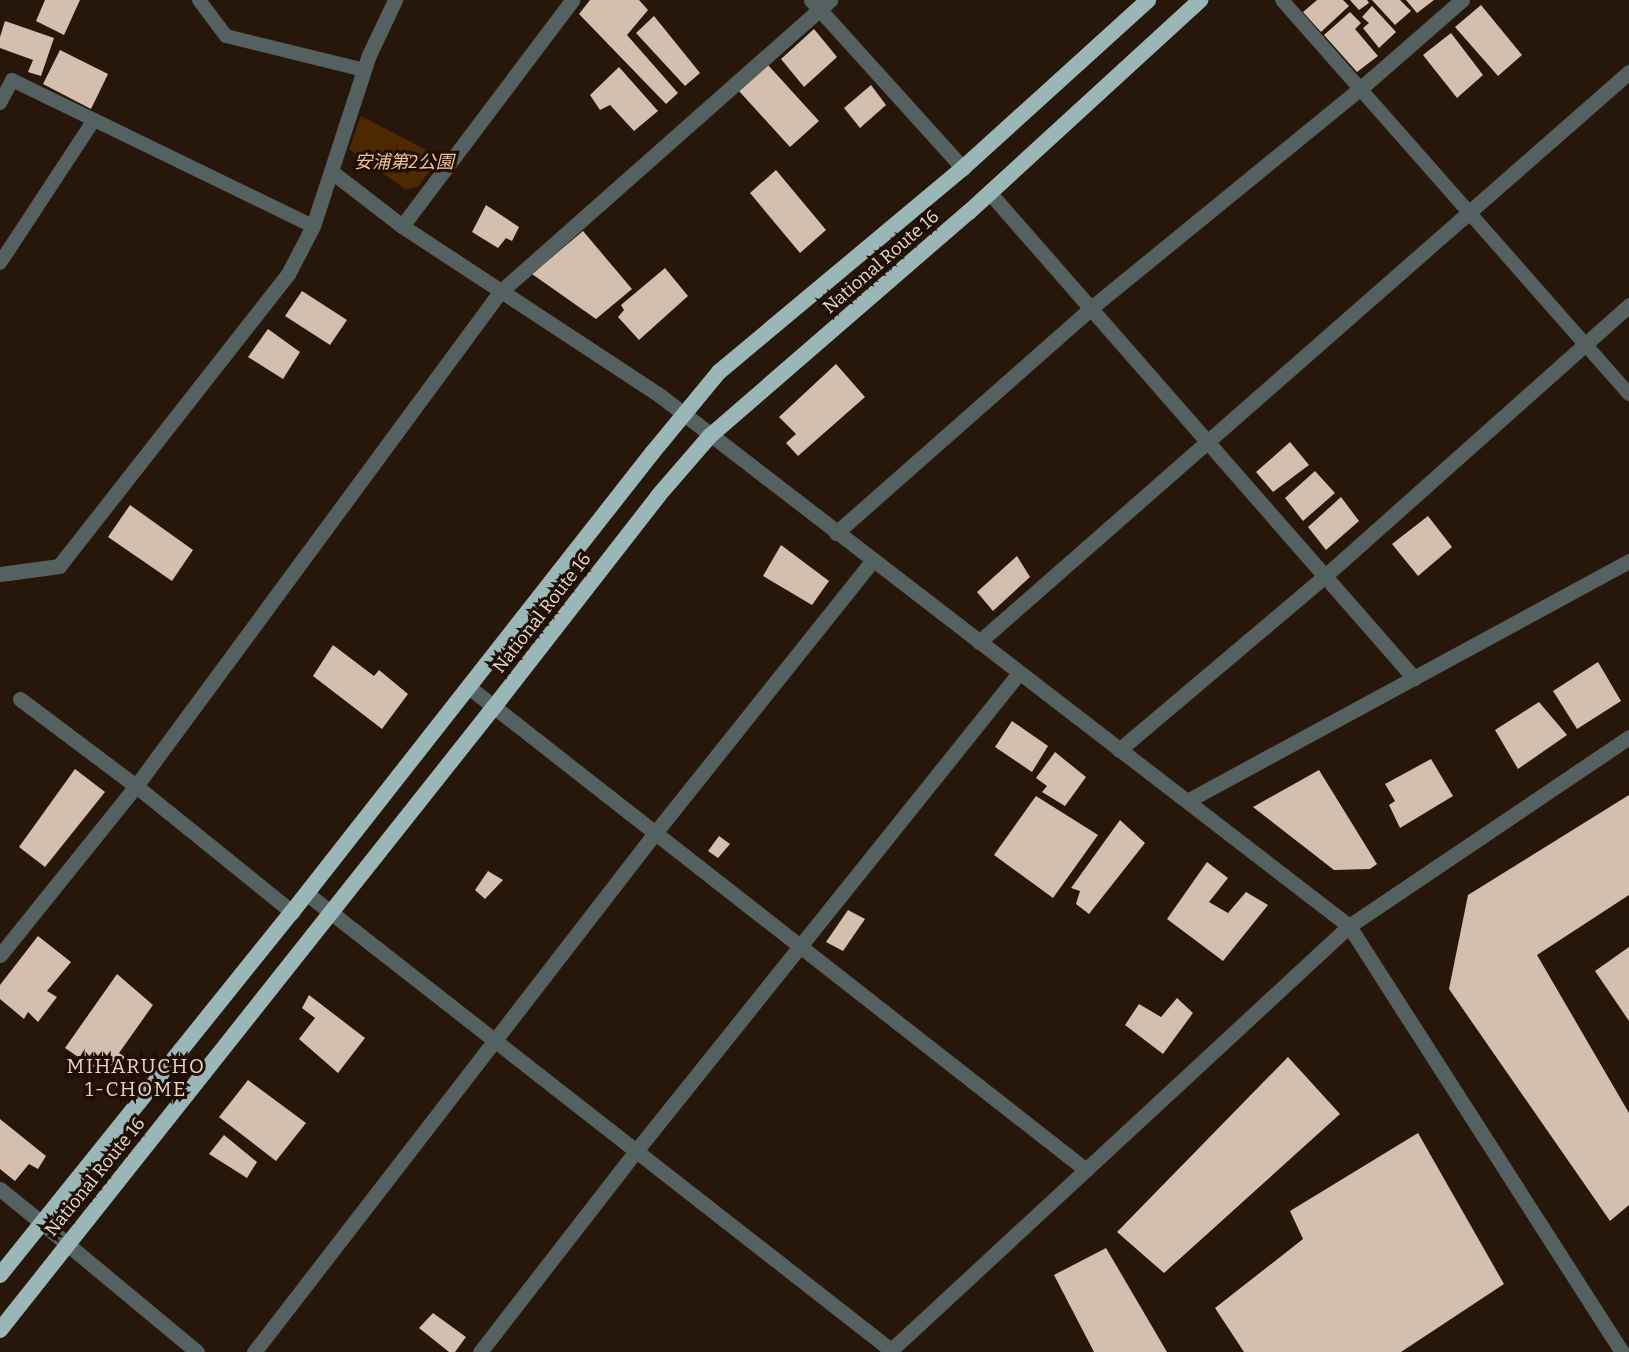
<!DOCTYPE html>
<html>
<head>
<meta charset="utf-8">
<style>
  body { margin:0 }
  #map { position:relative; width:1629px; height:1352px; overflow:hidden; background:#27170a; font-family:Bitter,"Noto Sans JP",serif }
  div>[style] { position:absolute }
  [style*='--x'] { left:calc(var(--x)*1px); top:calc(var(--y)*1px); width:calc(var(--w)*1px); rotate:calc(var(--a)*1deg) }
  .green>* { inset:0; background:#4e2801 }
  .building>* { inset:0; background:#d4bead }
  .service>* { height:14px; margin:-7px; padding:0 7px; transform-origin:7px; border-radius:7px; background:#556161 }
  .minor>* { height:15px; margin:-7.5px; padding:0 7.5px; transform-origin:7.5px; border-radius:7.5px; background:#556161 }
  .tertiary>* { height:15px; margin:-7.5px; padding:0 7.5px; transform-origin:7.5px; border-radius:7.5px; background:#556161 }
  .trunk>* { height:16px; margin:-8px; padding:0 8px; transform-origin:8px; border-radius:8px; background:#9ab6b7 }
  span { translate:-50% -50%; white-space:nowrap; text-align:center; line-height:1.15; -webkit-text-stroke:6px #1e0e03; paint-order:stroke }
  .park-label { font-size:18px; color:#f4c29a; font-style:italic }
  .street-label { font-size:18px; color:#e7dbd3 }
  .neighbourhood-label { font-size:20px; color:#e9d2c1; letter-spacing:1.5px }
</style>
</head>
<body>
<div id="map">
  <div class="green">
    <div style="clip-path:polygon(361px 116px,440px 157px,418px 187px,405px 189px,349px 149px)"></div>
  </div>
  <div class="building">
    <div style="clip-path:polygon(45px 0,80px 0,64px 35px,36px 21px)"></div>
    <div style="clip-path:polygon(590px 0,639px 0,648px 10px,627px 35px,678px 93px,666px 104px,579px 14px)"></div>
    <div style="clip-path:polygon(1317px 0,1343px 0,1349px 6px,1321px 32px,1303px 12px)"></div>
    <div style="clip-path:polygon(1350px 0,1367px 0,1369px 3px,1359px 10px)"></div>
    <div style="clip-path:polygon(1372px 0,1400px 0,1411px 11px,1395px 25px)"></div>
    <div style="clip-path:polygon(1406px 0,1434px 0,1417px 13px)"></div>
    <div style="clip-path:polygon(1481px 5px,1522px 55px,1498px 76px,1455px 27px)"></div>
    <div style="clip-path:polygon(1372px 6px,1396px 32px,1379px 48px,1363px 28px,1369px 23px,1362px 17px)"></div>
    <div style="clip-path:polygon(1350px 12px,1361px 23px,1355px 29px,1378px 56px,1357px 72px,1324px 35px)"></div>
    <div style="clip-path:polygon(654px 16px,700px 73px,685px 86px,636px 33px)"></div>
    <div style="clip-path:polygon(5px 21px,54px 38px,41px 76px,28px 72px,33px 60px,0 48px,0 37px)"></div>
    <div style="clip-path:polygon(814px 29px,837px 57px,804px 87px,781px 59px)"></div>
    <div style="clip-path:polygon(1451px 33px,1483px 75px,1457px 98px,1423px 55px)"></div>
    <div style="clip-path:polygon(60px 50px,108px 74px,91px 109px,43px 84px)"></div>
    <div style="clip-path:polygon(768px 65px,819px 121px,790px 147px,739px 91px)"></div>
    <div style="clip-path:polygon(619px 67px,658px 111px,634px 131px,610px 105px,600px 110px,590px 95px)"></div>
    <div style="clip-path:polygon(871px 85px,886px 105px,860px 128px,844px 108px)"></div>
    <div style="clip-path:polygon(776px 170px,826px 230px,800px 253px,750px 193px)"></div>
    <div style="clip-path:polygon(486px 205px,519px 227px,512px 241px,506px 238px,498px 248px,472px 232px)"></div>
    <div style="clip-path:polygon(583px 231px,632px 289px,596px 319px,532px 274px)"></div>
    <div style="clip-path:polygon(665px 268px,688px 296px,639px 340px,618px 317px,624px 310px,621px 305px)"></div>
    <div style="clip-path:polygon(302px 291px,347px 320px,330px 345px,285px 316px)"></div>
    <div style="clip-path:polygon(268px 329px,300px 352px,283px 379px,248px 357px)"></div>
    <div style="clip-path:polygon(836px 364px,865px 397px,798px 456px,786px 443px,796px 434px,779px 417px)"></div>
    <div style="clip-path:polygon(1290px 442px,1309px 465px,1273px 492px,1256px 472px)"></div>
    <div style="clip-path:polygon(1315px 471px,1335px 493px,1303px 521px,1285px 498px)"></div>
    <div style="clip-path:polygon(1341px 497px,1359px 521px,1326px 550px,1308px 527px)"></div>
    <div style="clip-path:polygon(130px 505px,193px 550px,172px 581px,108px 537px)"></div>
    <div style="clip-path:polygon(1428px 516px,1452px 547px,1418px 576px,1392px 544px)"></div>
    <div style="clip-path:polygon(781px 545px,829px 581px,812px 605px,763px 576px)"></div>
    <div style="clip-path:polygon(1017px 556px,1030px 577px,993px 611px,977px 592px)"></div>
    <div style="clip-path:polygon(333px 645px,374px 676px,379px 670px,408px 694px,382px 729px,313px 676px)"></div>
    <div style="clip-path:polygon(1598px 662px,1621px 701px,1577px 729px,1553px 691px)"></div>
    <div style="clip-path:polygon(1539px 702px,1567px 735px,1518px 769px,1495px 730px)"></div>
    <div style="clip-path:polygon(1012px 721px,1048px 746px,1032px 772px,995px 747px)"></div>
    <div style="clip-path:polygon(1055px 752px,1086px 777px,1065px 806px,1042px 792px,1047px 786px,1036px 778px)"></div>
    <div style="clip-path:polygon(1431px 759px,1453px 796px,1400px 828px,1389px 805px,1395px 801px,1385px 784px)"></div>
    <div style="clip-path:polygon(75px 769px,105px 792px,45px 867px,19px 847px)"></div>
    <div style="clip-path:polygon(1319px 770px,1377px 864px,1370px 869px,1334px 870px,1253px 807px)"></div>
    <div style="clip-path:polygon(1629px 795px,1629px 895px,1537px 955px,1629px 1113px,1629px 1205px,1610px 1221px,1449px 989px,1468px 895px)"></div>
    <div style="clip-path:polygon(1036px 796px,1098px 835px,1053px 898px,994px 855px)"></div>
    <div style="clip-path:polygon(1120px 820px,1145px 843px,1089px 914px,1076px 904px,1080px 891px,1071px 888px)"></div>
    <div style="clip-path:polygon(719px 836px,730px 844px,718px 858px,708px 851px)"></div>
    <div style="clip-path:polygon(1207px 862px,1228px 878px,1209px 902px,1228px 913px,1246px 892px,1268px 905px,1223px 961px,1167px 919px)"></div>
    <div style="clip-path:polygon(488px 871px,503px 880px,485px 899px,475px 890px)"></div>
    <div style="clip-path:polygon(848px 910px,865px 919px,843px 951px,826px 942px)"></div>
    <div style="clip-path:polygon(38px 936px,71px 962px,47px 991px,57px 997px,38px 1022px,28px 1012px,24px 1019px,0 999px,0 985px)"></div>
    <div style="clip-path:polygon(1629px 947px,1629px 1021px,1595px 971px)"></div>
    <div style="clip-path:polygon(117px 974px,153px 1005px,119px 1053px,125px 1057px,106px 1076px,65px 1048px)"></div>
    <div style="clip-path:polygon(309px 995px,365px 1038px,338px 1073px,299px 1039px,315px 1018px,302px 1008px)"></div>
    <div style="clip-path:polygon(1177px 998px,1193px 1013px,1163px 1054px,1125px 1025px,1139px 1004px,1161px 1017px)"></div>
    <div style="clip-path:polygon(1288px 1057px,1340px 1114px,1164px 1273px,1117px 1232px)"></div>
    <div style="clip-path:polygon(248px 1080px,306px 1123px,276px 1161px,219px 1117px)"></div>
    <div style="clip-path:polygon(0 1119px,46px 1156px,38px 1169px,29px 1164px,15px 1181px,0 1169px)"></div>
    <div style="clip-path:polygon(1418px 1133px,1504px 1284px,1401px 1352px,1244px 1352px,1215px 1308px,1303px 1239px,1290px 1211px)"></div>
    <div style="clip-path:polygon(224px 1135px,257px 1162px,247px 1178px,209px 1154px)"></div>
    <div style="clip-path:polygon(1106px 1248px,1167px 1352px,1094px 1352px,1054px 1275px)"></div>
    <div style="clip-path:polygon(433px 1313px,466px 1337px,455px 1352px,449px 1352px,419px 1328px)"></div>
  </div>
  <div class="service">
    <div style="--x:199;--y:0;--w:45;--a:53.1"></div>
    <div style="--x:226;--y:36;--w:142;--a:13.8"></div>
    <div style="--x:1282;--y:0;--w:525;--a:48.63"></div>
    <div style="--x:0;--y:103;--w:26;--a:-62"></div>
    <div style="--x:12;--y:80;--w:335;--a:25.9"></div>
    <div style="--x:0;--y:263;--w:171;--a:-56.7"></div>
  </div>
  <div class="minor">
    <div style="--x:811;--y:0;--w:227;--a:47.9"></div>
    <div style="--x:989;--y:192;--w:646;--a:48.83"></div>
    <div style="--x:402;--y:226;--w:283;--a:-53"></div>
    <div style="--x:836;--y:533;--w:340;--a:-41.4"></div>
    <div style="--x:1091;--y:308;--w:348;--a:-39.2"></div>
    <div style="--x:1361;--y:88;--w:134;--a:-41.1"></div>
    <div style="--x:0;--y:574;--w:60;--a:-7.7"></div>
    <div style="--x:59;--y:566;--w:371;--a:-51.9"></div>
    <div style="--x:288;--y:274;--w:54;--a:-62.5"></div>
    <div style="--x:313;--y:226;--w:180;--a:-71.9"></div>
    <div style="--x:369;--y:55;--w:61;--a:-64.7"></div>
    <div style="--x:979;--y:642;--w:865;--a:-41.25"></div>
    <div style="--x:470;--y:688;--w:782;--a:38.04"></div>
    <div style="--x:20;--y:699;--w:145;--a:36.9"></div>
    <div style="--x:136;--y:786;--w:201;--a:38.9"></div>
    <div style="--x:1119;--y:750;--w:270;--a:-40.2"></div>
    <div style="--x:1325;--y:576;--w:407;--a:-41.7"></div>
    <div style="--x:1187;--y:801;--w:503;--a:-28.5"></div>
    <div style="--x:306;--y:893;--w:742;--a:38"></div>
    <div style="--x:0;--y:955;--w:217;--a:-51.2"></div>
    <div style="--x:136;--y:786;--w:614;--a:-53.62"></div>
    <div style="--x:500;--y:292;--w:441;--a:-41.5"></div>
    <div style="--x:0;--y:1189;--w:55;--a:39.1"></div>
    <div style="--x:254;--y:1352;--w:656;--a:-52.31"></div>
    <div style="--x:655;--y:833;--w:349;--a:-51.4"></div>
    <div style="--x:480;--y:1352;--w:254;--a:-52.2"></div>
    <div style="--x:636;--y:1151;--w:613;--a:-51.3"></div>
  </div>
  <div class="tertiary">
    <div style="--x:332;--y:172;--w:88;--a:37.6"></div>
    <div style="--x:402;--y:226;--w:306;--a:33.3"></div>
    <div style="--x:658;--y:394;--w:872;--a:37.59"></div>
    <div style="--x:1349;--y:926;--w:506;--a:57.35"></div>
    <div style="--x:43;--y:1224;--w:200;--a:39.7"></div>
    <div style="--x:889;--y:1352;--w:627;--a:-42.8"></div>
    <div style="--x:1349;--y:926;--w:338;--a:-34"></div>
  </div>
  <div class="trunk">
    <div style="--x:0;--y:1275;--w:466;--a:-51.2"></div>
    <div style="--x:292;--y:912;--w:585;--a:-51.88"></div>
    <div style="--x:653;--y:452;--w:104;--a:-50.5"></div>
    <div style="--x:719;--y:372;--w:318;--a:-39.9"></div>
    <div style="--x:963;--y:168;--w:250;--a:-42.2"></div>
    <div style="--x:0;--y:1330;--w:795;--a:-51.59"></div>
    <div style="--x:494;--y:707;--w:267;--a:-52.1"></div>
    <div style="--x:658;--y:496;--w:79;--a:-49.1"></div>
    <div style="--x:710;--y:436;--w:342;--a:-40.9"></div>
    <div style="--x:969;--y:212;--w:314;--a:-42.5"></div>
  </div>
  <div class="park-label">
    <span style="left:404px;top:162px">安浦第2公園</span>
  </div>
  <div class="street-label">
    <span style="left:881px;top:262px;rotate:-41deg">National Route 16</span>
    <span style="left:542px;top:613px;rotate:-52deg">National Route 16</span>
    <span style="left:95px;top:1177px;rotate:-51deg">National Route 16</span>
  </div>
  <div class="neighbourhood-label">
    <span style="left:136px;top:1078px">MIHARUCHO<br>1-CHOME</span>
  </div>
</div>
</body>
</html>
